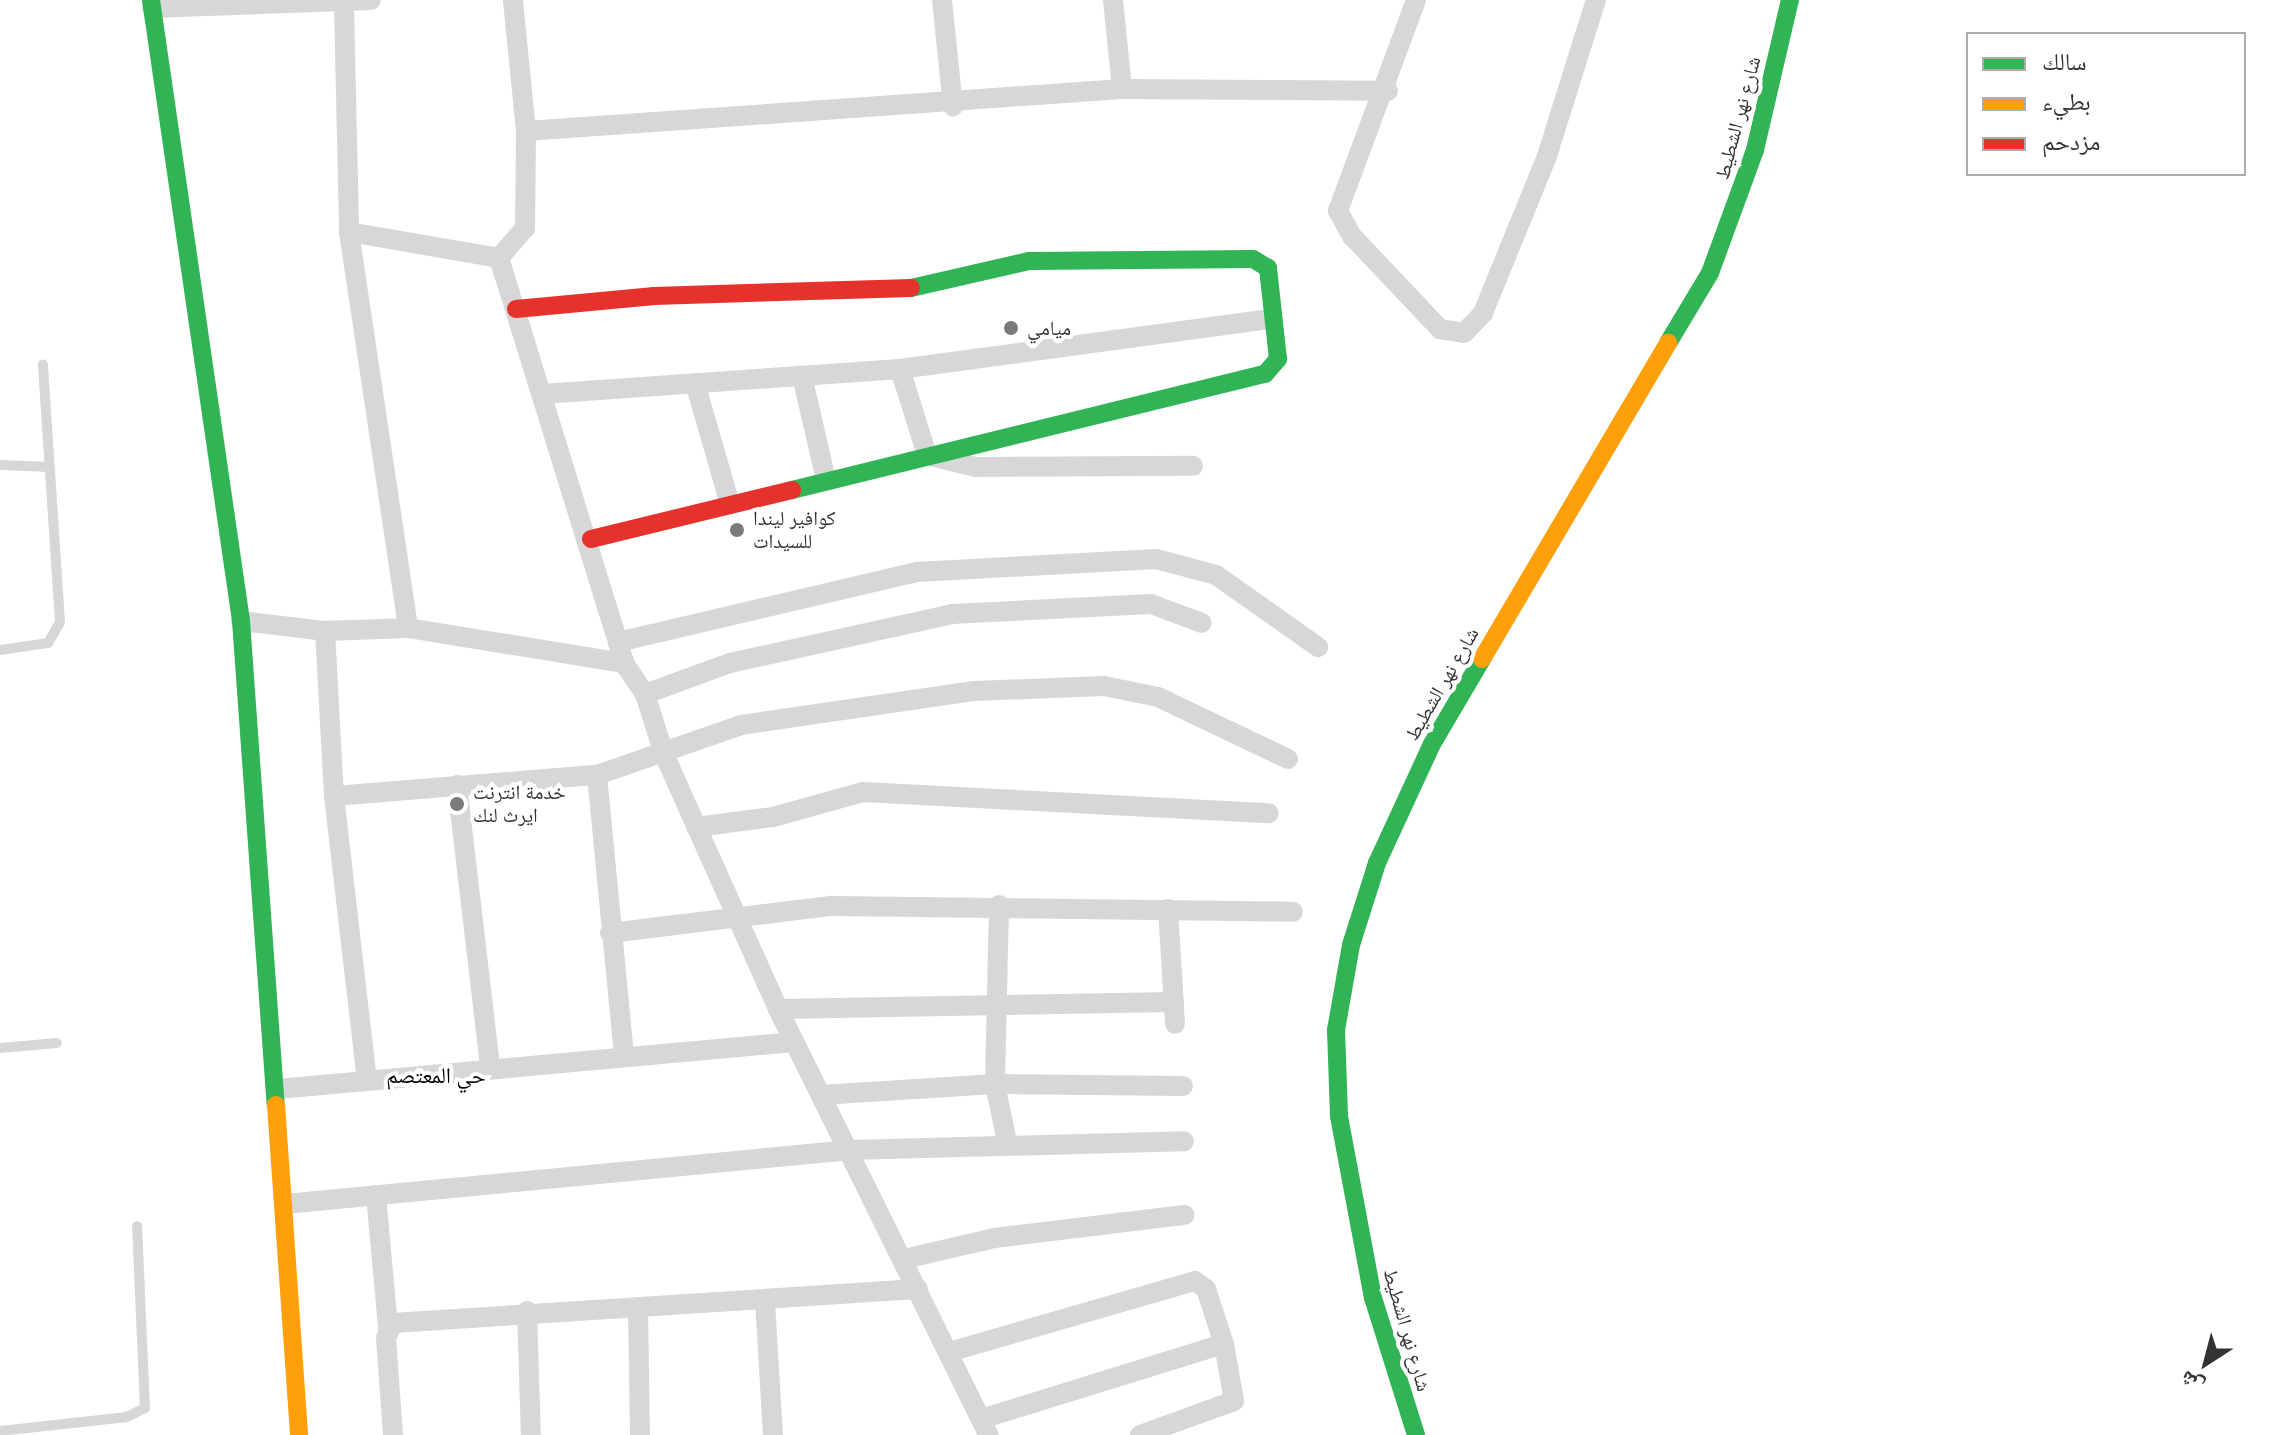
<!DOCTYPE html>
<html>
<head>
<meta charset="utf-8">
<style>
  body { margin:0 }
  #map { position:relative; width:2278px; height:1435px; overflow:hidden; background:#fff; font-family:Figtree,"Noto Naskh Arabic",sans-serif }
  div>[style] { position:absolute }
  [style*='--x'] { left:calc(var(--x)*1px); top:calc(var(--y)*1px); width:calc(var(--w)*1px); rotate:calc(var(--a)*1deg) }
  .lane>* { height:10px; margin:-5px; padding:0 5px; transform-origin:5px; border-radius:5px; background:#d7d7d7 }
  .street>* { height:20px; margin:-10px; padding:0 10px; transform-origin:10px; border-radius:10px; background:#d7d7d7 }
  .fast>* { height:18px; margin:-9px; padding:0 9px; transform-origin:9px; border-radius:9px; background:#30b455 }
  .slow>* { height:18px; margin:-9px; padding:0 9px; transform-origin:9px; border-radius:9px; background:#ff9f0a }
  .jam>* { height:18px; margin:-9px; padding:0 9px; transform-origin:9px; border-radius:9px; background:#e5322d }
  .dots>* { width:22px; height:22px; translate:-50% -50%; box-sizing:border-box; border:4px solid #fff; border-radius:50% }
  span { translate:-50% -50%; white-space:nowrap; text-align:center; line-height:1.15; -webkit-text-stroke:8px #fff; paint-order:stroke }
  .street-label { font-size:20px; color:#333 }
  .poi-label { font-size:20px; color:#333 }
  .left { translate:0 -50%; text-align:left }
  .neighbourhood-label { font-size:22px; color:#000 }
  .legend { position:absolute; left:1966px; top:32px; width:280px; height:144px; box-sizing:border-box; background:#fff; border:2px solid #adadad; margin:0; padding:10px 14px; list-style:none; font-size:24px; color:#333 }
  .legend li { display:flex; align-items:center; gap:16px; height:40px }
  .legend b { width:40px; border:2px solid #adadad }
  .north { position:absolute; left:2166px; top:1323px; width:80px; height:80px; -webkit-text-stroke:6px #fff; paint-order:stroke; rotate:216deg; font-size:22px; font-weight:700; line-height:32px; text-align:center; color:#333 }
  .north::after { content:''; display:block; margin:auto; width:28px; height:36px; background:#333; clip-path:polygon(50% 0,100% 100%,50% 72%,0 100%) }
</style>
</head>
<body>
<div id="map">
  <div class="lane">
    <div style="--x:0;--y:465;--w:49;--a:2.3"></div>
    <div style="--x:0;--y:650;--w:49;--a:-8.3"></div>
    <div style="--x:48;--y:643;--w:24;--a:-60"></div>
    <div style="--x:60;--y:622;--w:258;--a:-93.8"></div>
    <div style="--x:0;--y:1048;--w:57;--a:-5"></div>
    <div style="--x:0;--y:1431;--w:128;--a:-6.3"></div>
    <div style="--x:127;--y:1417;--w:20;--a:-27"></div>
    <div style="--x:145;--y:1408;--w:182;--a:-92.5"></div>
  </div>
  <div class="street">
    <div style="--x:942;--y:0;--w:107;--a:84.1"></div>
    <div style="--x:1113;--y:0;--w:89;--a:84.2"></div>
    <div style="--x:1416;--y:0;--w:225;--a:110.3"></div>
    <div style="--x:1338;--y:211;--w:29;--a:61"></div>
    <div style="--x:1352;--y:236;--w:128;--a:46.6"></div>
    <div style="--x:1440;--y:329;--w:24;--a:9"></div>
    <div style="--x:1464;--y:333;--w:28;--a:-46"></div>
    <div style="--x:1483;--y:313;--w:170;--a:-67.8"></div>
    <div style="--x:1547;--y:156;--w:164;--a:-72.6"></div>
    <div style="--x:344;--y:5;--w:227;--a:88.7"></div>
    <div style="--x:349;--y:232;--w:400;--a:81.5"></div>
    <div style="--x:152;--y:8;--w:219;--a:-2.1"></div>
    <div style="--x:526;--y:131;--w:597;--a:-4.03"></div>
    <div style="--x:1122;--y:89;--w:266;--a:0.4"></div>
    <div style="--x:349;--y:232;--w:152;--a:9.8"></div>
    <div style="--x:499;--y:258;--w:424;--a:72.8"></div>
    <div style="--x:624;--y:663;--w:37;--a:56"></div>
    <div style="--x:645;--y:694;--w:63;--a:72.4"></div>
    <div style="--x:664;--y:754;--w:279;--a:65.9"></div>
    <div style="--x:778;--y:1009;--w:475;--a:63.7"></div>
    <div style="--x:499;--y:258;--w:40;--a:-49"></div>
    <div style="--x:525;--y:228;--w:97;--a:-89.4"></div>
    <div style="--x:526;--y:131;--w:132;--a:-95.7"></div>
    <div style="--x:900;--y:369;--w:90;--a:72.6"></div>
    <div style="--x:927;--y:455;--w:50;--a:13.8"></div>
    <div style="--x:976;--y:467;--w:217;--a:-0.3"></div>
    <div style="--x:802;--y:376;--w:107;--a:77"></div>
    <div style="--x:695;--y:383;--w:126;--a:73.9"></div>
    <div style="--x:542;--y:394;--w:359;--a:-4"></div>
    <div style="--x:900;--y:369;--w:374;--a:-7.7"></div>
    <div style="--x:241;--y:621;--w:85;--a:6.8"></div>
    <div style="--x:325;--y:631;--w:83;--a:-2.1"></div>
    <div style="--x:408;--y:628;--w:219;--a:9.2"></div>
    <div style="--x:325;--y:631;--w:165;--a:86.9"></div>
    <div style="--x:334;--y:796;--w:286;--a:83.4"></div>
    <div style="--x:618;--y:642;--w:307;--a:-13.2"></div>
    <div style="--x:917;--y:572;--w:239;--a:-3.1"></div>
    <div style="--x:1156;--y:559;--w:62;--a:14.9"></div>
    <div style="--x:1216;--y:575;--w:125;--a:35.2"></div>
    <div style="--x:645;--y:694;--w:90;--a:-20"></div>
    <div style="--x:730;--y:663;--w:227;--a:-12.4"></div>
    <div style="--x:952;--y:614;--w:199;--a:-2.9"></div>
    <div style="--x:1151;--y:604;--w:54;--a:20.4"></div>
    <div style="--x:597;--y:775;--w:281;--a:84.5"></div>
    <div style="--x:457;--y:785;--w:285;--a:83.3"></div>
    <div style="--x:334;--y:796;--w:264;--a:-4.6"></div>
    <div style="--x:597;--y:775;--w:152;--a:-19.1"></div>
    <div style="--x:741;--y:725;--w:236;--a:-8.3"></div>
    <div style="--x:975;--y:691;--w:129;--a:-2.2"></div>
    <div style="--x:1104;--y:686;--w:55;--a:11.5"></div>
    <div style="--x:1158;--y:697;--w:144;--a:25.5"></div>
    <div style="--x:696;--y:827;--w:78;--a:-7.4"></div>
    <div style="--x:773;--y:817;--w:93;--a:-15.5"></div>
    <div style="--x:863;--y:792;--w:406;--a:3"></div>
    <div style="--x:999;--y:905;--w:179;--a:91.3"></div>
    <div style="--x:995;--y:1084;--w:59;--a:78.3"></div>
    <div style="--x:1168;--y:909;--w:115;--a:86.5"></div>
    <div style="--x:610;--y:933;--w:223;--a:-7"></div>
    <div style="--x:831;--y:906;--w:462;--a:0.7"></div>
    <div style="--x:778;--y:1009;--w:396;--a:-1"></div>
    <div style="--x:278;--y:1089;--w:518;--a:-5.2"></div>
    <div style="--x:821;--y:1095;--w:174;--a:-3.6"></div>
    <div style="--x:995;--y:1084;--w:188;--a:0.6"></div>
    <div style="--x:376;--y:1195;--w:133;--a:84.8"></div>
    <div style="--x:285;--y:1204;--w:568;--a:-5.46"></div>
    <div style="--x:850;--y:1150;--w:334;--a:-1.5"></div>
    <div style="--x:904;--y:1259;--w:92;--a:-13.1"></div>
    <div style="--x:994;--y:1238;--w:192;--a:-6.9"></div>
    <div style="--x:765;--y:1301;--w:134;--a:86.6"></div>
    <div style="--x:638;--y:1308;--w:127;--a:89.1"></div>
    <div style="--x:527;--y:1311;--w:124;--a:88.2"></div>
    <div style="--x:949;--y:1352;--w:256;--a:-16.1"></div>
    <div style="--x:1195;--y:1281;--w:14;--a:36"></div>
    <div style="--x:1206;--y:1289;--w:58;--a:71.9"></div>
    <div style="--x:1224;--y:1344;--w:58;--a:80"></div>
    <div style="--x:1234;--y:1401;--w:100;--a:160.1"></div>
    <div style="--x:981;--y:1419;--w:254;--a:-17.2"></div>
    <div style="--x:393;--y:1435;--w:97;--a:-94.1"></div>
    <div style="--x:386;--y:1338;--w:17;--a:-65"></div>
    <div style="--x:393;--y:1323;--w:526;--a:-3.71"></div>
  </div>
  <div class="fast">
    <div style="--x:151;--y:0;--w:627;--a:81.75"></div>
    <div style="--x:241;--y:621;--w:485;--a:85.9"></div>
    <div style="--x:1668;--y:343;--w:82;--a:-59"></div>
    <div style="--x:1710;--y:273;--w:131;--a:-69.9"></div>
    <div style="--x:1755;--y:150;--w:154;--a:-76.9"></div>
    <div style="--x:792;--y:490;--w:487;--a:-13.8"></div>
    <div style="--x:1265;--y:374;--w:20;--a:-49"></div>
    <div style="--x:1278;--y:359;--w:92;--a:-96.3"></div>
    <div style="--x:1268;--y:268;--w:17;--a:-149"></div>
    <div style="--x:1253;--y:259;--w:224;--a:179.5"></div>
    <div style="--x:1029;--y:261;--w:121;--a:167.1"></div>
    <div style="--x:1416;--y:1435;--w:144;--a:-107.4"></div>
    <div style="--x:1373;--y:1298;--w:185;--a:-100.6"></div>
    <div style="--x:1339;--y:1116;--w:86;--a:-92"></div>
    <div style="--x:1336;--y:1030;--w:86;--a:-80"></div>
    <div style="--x:1351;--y:945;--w:86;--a:-72.4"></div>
    <div style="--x:1377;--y:863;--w:131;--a:-65.2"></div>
    <div style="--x:1432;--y:744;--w:99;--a:-59.5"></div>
  </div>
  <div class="slow">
    <div style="--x:1482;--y:659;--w:367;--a:-59.5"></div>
    <div style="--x:276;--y:1105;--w:331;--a:86"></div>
  </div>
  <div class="jam">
    <div style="--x:516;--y:309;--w:139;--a:-5.4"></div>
    <div style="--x:654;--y:296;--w:257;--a:-1.8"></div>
    <div style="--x:591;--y:539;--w:207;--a:-13.7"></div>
  </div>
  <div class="dots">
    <div style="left:1011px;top:328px;background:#7a7a7a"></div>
    <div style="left:737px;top:530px;background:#7a7a7a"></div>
    <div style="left:457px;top:804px;background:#7a7a7a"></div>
  </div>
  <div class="street-label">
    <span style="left:1738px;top:118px;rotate:-75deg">شارع نهر الشطيط</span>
    <span style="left:1442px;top:684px;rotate:-60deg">شارع نهر الشطيط</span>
    <span style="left:1407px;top:1330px;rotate:74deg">شارع نهر الشطيط</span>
  </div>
  <div class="poi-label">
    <span class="left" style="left:1027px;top:328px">ميامي</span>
    <span class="left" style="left:753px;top:530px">كوافير ليندا<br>للسيدات</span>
    <span class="left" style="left:473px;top:804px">خدمة انترنت<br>ايرث لنك</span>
  </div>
  <div class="neighbourhood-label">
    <span style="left:436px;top:1076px">حي المعتصم</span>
  </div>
  <ul class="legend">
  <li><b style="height:10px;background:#30b455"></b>سالك</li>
  <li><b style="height:10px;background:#ff9f0a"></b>بطيء</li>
  <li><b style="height:10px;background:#e5322d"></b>مزدحم</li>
  </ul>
  <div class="north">ش</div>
</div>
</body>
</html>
